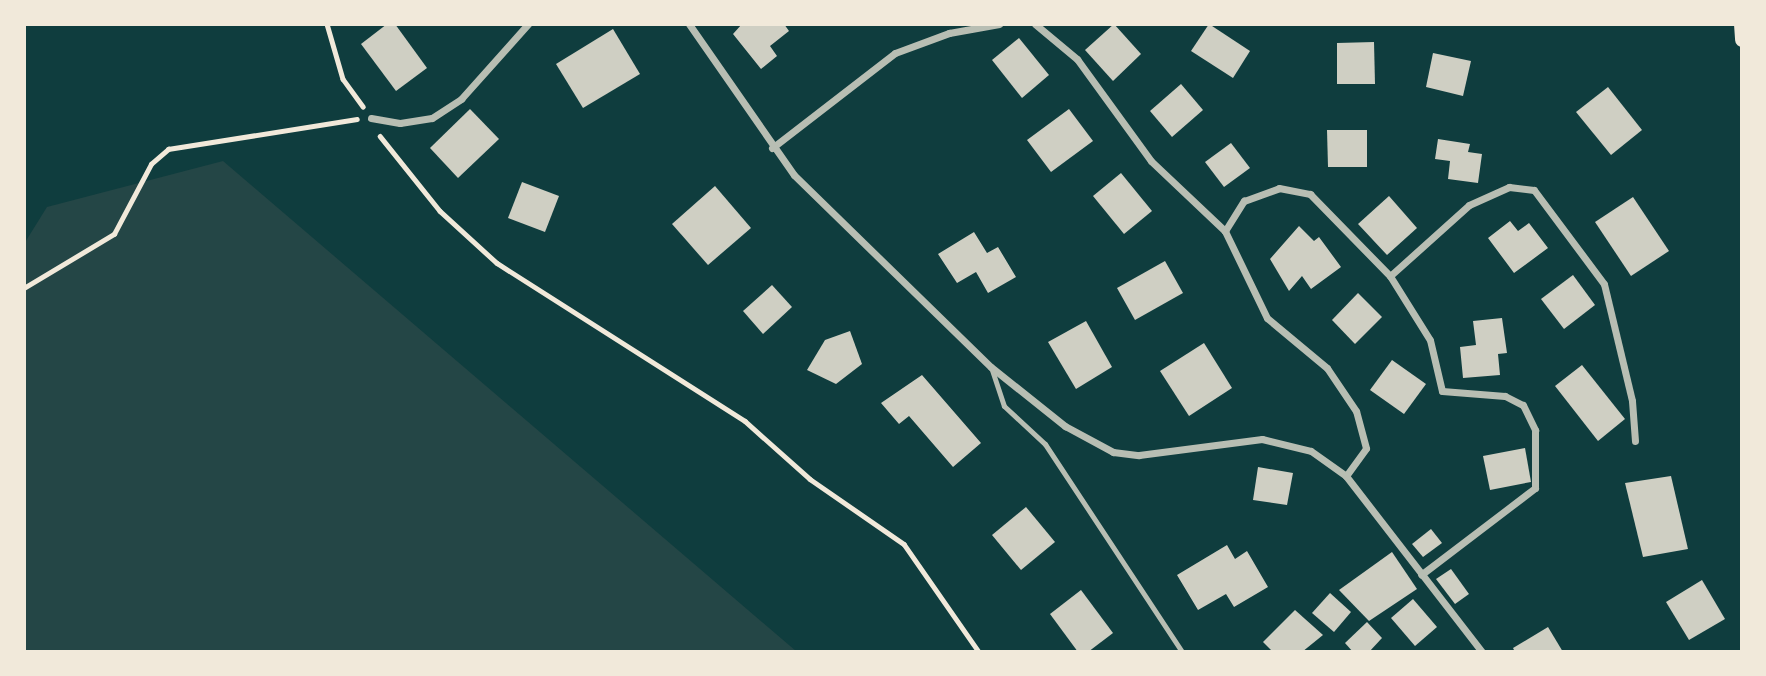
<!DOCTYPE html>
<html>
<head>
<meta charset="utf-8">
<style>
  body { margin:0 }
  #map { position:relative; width:1766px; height:676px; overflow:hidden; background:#0f3d3e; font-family:"Titillium Web",sans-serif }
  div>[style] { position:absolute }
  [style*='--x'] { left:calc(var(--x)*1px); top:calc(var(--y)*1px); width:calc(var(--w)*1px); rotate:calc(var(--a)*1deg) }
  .green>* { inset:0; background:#244646 }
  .building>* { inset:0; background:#cfcfc3 }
  .path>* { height:4.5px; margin:-2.25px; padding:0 2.25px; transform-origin:2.25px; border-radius:2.25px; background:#f1e9da }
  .service>* { height:5px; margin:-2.5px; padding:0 2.5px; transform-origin:2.5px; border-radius:2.5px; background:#b8beb3 }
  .minor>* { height:7px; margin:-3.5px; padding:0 3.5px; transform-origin:3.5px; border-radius:3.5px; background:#b8beb3 }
  .secondary>* { height:14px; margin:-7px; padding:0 7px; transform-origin:7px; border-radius:7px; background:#f1e9da }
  span { translate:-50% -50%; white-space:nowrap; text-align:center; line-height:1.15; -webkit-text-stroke:5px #f1e9da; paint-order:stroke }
  .frame { position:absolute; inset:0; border:26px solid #f1e9da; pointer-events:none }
</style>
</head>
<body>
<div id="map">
  <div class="green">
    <div style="clip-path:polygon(223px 161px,796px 651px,25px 651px,24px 244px,47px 207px)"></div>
  </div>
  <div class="building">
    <div style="clip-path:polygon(387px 24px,395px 24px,427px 68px,396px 91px,361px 44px)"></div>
    <div style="clip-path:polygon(742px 24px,784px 24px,789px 31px,770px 46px,777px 56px,761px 69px,733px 34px)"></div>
    <div style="clip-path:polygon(1114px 24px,1141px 54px,1113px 81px,1085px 50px)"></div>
    <div style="clip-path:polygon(1209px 24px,1250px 51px,1233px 78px,1191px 51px)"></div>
    <div style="clip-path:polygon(613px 29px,640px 74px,583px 108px,556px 64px)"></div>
    <div style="clip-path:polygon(1019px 38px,1049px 75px,1022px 98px,992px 60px)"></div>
    <div style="clip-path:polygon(1374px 42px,1375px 84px,1337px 84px,1337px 43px)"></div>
    <div style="clip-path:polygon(1433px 53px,1471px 61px,1463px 96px,1426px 87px)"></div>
    <div style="clip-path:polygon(1181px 84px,1203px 110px,1172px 137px,1150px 111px)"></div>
    <div style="clip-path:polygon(1608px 87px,1642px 130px,1611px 155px,1576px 112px)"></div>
    <div style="clip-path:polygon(470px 109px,499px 139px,458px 178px,430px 148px)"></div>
    <div style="clip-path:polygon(1069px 109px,1093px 141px,1051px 172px,1027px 140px)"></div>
    <div style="clip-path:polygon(1327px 130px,1367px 130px,1367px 167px,1328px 167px)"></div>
    <div style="clip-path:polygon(1438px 139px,1470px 144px,1468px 152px,1482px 154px,1478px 183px,1448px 179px,1450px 161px,1435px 159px)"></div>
    <div style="clip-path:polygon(1231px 143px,1250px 168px,1224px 187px,1205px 162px)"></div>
    <div style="clip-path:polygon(1121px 173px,1152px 211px,1124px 234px,1093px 196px)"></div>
    <div style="clip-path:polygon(522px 182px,559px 196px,545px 232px,508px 218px)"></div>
    <div style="clip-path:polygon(715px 186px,751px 228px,708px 265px,672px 224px)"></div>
    <div style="clip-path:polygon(1389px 196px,1417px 228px,1387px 255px,1358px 224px)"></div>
    <div style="clip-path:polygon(1633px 197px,1669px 251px,1631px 276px,1595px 222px)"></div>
    <div style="clip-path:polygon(1510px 221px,1518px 231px,1529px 223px,1548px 248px,1514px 273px,1488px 238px)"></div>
    <div style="clip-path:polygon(1299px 226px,1314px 241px,1319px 237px,1341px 267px,1311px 289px,1302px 276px,1289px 291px,1270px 259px)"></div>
    <div style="clip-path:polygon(974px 232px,987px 253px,998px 247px,1016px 277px,988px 293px,976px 272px,957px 283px,938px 254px)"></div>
    <div style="clip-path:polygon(1165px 261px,1183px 293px,1135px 320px,1117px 288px)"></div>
    <div style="clip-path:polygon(1573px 275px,1595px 305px,1564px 329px,1541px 299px)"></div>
    <div style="clip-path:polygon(772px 285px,792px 307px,763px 334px,743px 311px)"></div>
    <div style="clip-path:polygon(1358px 293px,1382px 317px,1355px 344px,1332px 320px)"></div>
    <div style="clip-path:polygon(1502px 318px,1507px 353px,1498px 354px,1500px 375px,1463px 378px,1460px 347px,1476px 345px,1473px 321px)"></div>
    <div style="clip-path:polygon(1086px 321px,1112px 367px,1076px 389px,1048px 342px)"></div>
    <div style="clip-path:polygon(850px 331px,862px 364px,836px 384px,807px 370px,825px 340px)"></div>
    <div style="clip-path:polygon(1204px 343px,1232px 388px,1189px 416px,1160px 371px)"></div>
    <div style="clip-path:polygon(1392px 360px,1426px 384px,1404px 414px,1370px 390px)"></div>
    <div style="clip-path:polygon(1582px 365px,1625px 419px,1598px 441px,1555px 386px)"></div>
    <div style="clip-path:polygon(922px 375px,981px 443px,953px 467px,909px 416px,899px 424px,881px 403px)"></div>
    <div style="clip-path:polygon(1525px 448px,1531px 482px,1490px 490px,1483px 456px)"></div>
    <div style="clip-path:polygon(1258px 467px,1293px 473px,1287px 505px,1253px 500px)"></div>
    <div style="clip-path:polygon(1671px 476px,1688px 549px,1643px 557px,1625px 483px)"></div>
    <div style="clip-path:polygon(1026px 507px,1055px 542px,1021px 570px,992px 535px)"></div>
    <div style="clip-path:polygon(1431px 529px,1442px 543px,1423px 557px,1412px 544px)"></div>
    <div style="clip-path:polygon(1227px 545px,1235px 559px,1247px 551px,1268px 587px,1234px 607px,1226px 594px,1198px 610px,1177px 575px)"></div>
    <div style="clip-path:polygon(1392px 552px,1417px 589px,1369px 621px,1339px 590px)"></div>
    <div style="clip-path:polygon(1451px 569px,1469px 594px,1455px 604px,1436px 579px)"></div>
    <div style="clip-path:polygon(1702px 580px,1725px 619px,1689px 640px,1666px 602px)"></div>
    <div style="clip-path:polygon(1081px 590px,1113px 633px,1088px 652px,1078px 652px,1050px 614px)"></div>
    <div style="clip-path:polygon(1330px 593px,1351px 612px,1334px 632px,1312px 613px)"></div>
    <div style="clip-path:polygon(1413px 599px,1437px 627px,1415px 646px,1391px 618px)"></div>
    <div style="clip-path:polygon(1295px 610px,1323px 635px,1302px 652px,1273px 652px,1263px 642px)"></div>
    <div style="clip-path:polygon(1367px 622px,1382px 638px,1369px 652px,1353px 652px,1345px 643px)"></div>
    <div style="clip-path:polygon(1548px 627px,1563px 652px,1515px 652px,1513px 648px)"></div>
  </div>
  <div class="path">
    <div style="--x:327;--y:24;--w:57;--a:73.8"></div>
    <div style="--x:343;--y:79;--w:34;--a:54"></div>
    <div style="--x:380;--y:136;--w:96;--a:51.3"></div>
    <div style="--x:440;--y:211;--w:77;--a:42.4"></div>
    <div style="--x:497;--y:263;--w:294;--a:32.5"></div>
    <div style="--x:745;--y:421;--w:87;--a:41.7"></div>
    <div style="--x:810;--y:479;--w:114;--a:34.7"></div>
    <div style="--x:904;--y:544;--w:131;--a:55.2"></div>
    <div style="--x:24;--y:288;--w:105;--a:-31"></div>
    <div style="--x:114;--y:234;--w:79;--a:-62.1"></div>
    <div style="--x:151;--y:164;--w:23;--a:-41"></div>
    <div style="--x:168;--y:149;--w:191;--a:-9"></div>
  </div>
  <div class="service">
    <div style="--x:991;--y:367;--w:41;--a:71.6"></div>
    <div style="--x:1004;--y:406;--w:56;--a:42.8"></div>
    <div style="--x:1045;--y:444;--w:249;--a:56.6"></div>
  </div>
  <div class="minor">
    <div style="--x:689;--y:24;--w:184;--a:55.2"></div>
    <div style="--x:794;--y:175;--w:275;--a:44.3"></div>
    <div style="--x:991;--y:367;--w:95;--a:38.6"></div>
    <div style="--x:1065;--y:426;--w:55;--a:28.4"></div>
    <div style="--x:1113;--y:452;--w:26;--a:7"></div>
    <div style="--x:1139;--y:455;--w:124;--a:-7.4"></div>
    <div style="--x:1262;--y:439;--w:50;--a:13.8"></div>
    <div style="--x:1311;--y:451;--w:43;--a:35.5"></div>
    <div style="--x:1346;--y:476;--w:222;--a:52.3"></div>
    <div style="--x:1035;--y:24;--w:55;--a:39.8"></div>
    <div style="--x:1077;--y:59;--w:126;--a:54"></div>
    <div style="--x:1151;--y:161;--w:102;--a:43.4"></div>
    <div style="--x:371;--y:118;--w:29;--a:10"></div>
    <div style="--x:400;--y:123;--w:32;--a:-9"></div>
    <div style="--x:432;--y:118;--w:35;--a:-33"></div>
    <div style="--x:461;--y:99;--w:101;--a:-48.2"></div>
    <div style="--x:772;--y:148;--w:155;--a:-37.7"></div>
    <div style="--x:895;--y:53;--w:58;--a:-20.3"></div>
    <div style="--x:949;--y:33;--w:51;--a:-10.2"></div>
    <div style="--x:1390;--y:276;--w:106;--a:-41.9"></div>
    <div style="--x:1469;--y:205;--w:44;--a:-24.2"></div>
    <div style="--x:1509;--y:187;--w:25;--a:7"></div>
    <div style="--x:1534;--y:190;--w:117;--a:53.3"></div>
    <div style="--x:1604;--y:284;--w:120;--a:76.5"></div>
    <div style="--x:1632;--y:401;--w:40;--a:85.7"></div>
    <div style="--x:1346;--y:476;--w:34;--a:-54"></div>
    <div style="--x:1366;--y:448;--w:38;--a:-105"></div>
    <div style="--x:1356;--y:411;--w:52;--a:-124"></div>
    <div style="--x:1327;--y:368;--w:78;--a:-140.2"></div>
    <div style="--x:1267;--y:318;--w:97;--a:-115.8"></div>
    <div style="--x:1225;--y:231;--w:36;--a:-58"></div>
    <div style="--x:1244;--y:201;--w:37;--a:-20"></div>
    <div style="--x:1279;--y:188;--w:32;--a:11"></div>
    <div style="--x:1310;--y:194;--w:115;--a:45.7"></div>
    <div style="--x:1390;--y:276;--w:75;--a:58"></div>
    <div style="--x:1430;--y:340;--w:52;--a:76.8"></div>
    <div style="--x:1442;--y:391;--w:63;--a:4.5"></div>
    <div style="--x:1505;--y:396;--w:20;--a:27"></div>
    <div style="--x:1523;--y:405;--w:28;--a:64"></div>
    <div style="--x:1535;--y:430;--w:58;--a:90"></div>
    <div style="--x:1535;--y:488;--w:143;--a:142.7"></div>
  </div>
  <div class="secondary">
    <div style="--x:1741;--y:24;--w:16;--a:86"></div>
  </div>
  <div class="frame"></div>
</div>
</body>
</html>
